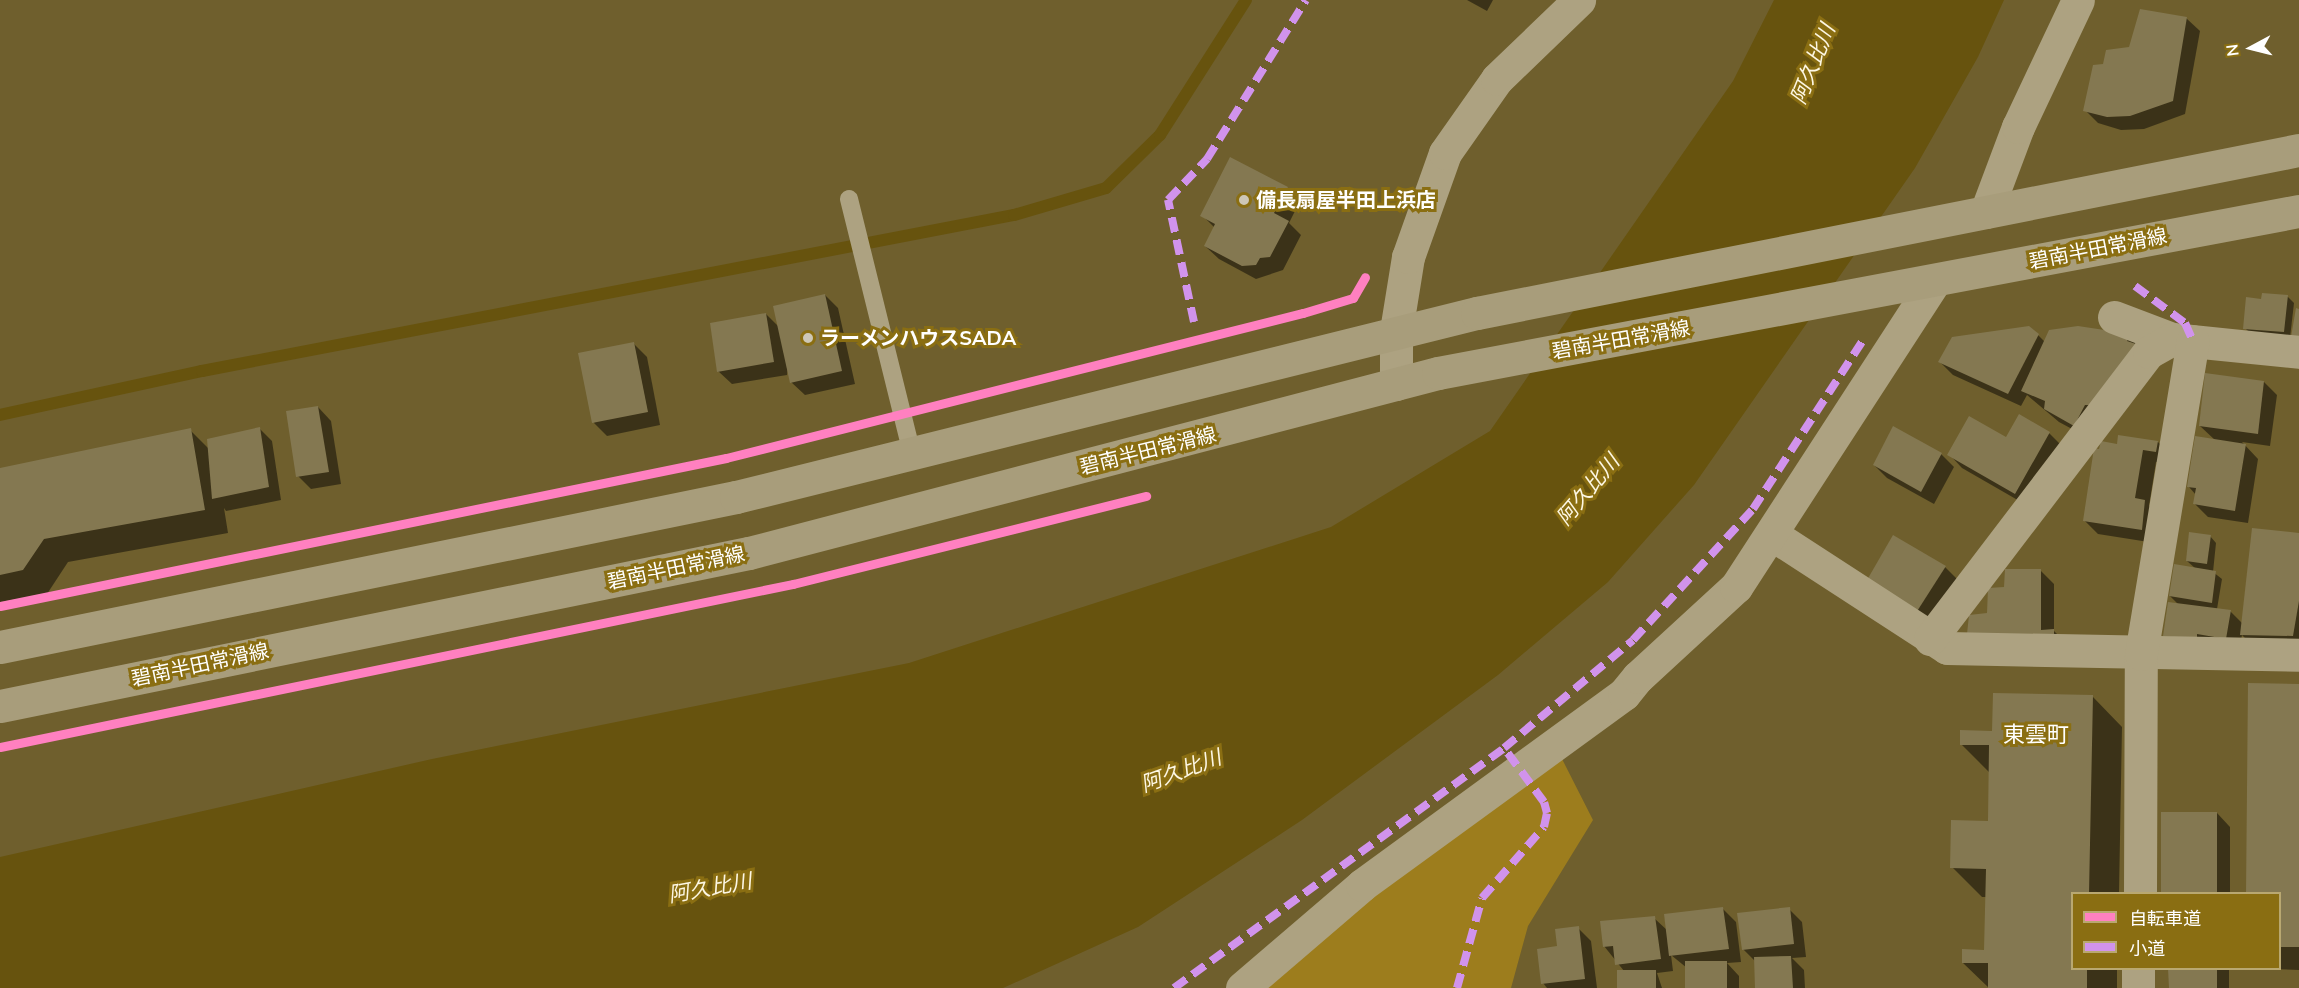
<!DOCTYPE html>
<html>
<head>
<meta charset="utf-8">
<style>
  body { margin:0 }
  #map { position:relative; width:2299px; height:988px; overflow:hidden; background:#6f5f2d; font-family:"Nunito Sans","Noto Sans JP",sans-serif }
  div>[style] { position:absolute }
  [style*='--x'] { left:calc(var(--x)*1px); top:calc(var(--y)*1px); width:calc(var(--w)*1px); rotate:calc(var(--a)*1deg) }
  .green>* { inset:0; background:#9d7d1d }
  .water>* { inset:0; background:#67530e }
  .shadow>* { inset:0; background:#0007 }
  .stream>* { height:12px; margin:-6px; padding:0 6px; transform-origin:6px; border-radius:6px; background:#67530e }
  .building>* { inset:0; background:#847851 }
  .service>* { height:18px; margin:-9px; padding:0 9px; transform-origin:9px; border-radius:9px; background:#ada281 }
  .minor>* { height:33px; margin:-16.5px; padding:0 16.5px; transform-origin:16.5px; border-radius:16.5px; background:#ada281 }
  .tertiary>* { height:33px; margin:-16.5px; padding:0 16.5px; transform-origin:16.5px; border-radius:16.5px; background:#ada281 }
  .secondary>* { height:33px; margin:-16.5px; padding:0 16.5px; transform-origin:16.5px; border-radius:16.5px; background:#a89d7b }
  .quiet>* { height:8px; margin-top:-4px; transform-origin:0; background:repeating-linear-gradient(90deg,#d193ec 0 15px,transparent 0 23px) }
  .cycleway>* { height:9px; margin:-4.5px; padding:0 4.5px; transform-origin:4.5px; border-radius:4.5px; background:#ff80c0 }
  .dots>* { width:16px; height:16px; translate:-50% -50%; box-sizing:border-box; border:3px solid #8a6e12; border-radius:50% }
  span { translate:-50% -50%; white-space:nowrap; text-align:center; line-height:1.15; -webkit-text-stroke:6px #8a6e12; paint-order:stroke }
  .poi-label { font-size:20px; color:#fff; font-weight:700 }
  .left { translate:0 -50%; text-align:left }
  .street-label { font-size:20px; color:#fff }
  .water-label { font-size:21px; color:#fdf7e4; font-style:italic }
  .quarter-label { font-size:22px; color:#fff }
  .legend { position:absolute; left:2071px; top:892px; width:210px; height:78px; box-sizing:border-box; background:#8a6e12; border:2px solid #b9a871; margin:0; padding:8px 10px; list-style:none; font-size:18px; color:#fff }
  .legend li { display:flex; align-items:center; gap:12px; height:30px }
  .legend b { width:30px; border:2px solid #b9a871 }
  .north { position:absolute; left:2221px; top:18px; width:60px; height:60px; -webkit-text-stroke:4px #8a6e12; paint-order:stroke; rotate:263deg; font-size:16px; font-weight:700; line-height:24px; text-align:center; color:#fff }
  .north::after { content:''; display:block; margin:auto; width:21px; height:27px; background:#fff; clip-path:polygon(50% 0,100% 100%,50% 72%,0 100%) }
</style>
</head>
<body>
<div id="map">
  <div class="green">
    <div style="clip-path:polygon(1560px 755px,1593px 820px,1528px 926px,1511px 988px,1267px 988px,1373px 892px)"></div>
  </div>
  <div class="water">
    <div style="clip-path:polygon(1774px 0,2004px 0,1978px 57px,1915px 168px,1694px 485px,1608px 582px,1498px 675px,1302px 820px,1138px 927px,1003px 988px,0 988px,0 857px,432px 759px,909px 663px,1331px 527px,1490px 431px,1733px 81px)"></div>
  </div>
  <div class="shadow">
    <div style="clip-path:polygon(1467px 0,1493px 0,1487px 11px)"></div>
    <div style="clip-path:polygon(2186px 18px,2200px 31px,2185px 114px,2144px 129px,2121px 130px,2098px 123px,2085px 110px,2104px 65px)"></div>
    <div style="clip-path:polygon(1287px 188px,1300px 201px,1289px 223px,1301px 235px,1283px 270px,1256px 279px,1219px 259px,1205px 246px,1215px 228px,1202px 215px)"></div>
    <div style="clip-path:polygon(825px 295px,838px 308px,855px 384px,805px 395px,791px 382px,788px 365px,787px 375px,732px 384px,718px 371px,766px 314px,780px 328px)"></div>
    <div style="clip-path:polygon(2288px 297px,2294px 303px,2290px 338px,2251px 334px,2245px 328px,2262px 301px)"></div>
    <div style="clip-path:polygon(2038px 335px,2045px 342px,2130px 336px,2143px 349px,2087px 437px,2059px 422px,2027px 395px,2021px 406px,1953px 375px,1940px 362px)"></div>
    <div style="clip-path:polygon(634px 344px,647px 357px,660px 425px,607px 436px,594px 423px)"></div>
    <div style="clip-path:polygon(2264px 382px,2277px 395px,2270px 446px,2242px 442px,2258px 459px,2248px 523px,2208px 517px,2195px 504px,2196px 495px,2189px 487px,2216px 441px,2200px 426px)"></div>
    <div style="clip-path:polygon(318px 407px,331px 421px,341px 484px,311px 489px,298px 476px)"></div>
    <div style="clip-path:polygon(259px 428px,272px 441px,281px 500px,226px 511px,224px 508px,228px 533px,68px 562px,47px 594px,0 602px,0 469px,190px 430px,209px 449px)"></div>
    <div style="clip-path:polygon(2049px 433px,2062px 446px,2028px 506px,1962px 468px,1949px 454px)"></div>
    <div style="clip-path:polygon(2158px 442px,2171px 455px,2169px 464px,2156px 462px,2149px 506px,2157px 514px,2155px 543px,2098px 534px,2084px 520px,2101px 450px)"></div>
    <div style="clip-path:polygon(1941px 454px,1954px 467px,1934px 504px,1887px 478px,1874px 465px)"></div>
    <div style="clip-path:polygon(2299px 535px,2299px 648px,2254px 647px,2242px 635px,2239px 651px,2178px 649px,2179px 605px,2170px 596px,2196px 569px,2187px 561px,2210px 536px,2216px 543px,2213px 572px,2222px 579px,2217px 609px,2230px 611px,2242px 623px)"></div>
    <div style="clip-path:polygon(1893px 537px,1945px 567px,1958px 580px,1927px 628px,1878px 599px)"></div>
    <div style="clip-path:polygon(2041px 571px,2054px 584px,2054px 631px,2067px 644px,1989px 614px)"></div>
    <div style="clip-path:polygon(2299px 685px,2299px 970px,2271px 969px,2280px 968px,2280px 894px)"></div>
    <div style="clip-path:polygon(2093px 697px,2122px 727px,2119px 894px,2072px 894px,2072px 968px,2117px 968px,2117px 988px,1989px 988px,1963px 963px,1986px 952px,1987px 897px,1982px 897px,1952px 867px,1989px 822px,1990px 773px,1961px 744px)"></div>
    <div style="clip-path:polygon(2217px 813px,2230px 827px,2230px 894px,2163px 894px)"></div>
    <div style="clip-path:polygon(1723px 909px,1736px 922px,1741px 962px,1727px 963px,1739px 976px,1739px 988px,1687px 988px,1687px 968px,1671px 955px,1673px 971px,1657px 973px,1662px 988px,1619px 988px,1624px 971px,1604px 946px,1654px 918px,1668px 931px)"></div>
    <div style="clip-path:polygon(1789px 909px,1802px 922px,1806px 957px,1792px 958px,1804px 970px,1805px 988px,1756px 988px,1755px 961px,1743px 949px)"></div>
    <div style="clip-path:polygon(1578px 928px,1591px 941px,1597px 988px,1547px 988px,1543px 983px,1559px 948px)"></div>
    <div style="clip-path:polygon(2170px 968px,2229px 968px,2229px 988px,2170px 988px)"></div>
  </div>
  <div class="stream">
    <div style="--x:0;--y:415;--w:207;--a:-12.3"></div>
    <div style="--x:202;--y:371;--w:827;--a:-10.88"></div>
    <div style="--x:1014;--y:215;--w:96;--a:-16.4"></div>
    <div style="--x:1106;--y:188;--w:76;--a:-44.5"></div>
    <div style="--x:1160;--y:135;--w:160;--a:-57.5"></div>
  </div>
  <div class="building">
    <div style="clip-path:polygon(2140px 9px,2187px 17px,2173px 101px,2130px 116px,2107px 117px,2083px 111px,2093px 65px,2103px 64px,2106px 50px,2129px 47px)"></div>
    <div style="clip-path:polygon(1230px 157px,1288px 187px,1274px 213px,1289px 221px,1270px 257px,1260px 258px,1256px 265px,1242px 266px,1204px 246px,1215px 224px,1200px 216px)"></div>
    <div style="clip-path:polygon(2262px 293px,2288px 295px,2284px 332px,2243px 329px,2246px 297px,2261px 299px)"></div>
    <div style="clip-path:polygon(825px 294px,842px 371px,790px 383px,773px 306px)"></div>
    <div style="clip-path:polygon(2296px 308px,2299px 309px,2299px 339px,2291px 337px)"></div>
    <div style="clip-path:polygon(766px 313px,774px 362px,717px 372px,710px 323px)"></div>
    <div style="clip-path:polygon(2029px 326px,2039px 334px,2008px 394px,1938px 362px,1952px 337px)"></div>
    <div style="clip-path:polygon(2078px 326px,2131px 334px,2127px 341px,2136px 344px,2093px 405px,2085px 405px,2074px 426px,2044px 409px,2045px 401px,2021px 391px,2049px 330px)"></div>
    <div style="clip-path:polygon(634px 342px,648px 412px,592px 423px,578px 353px)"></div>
    <div style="clip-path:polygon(2205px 373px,2264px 381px,2258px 434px,2199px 426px)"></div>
    <div style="clip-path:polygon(318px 406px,329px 472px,296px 477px,286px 411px)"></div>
    <div style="clip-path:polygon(2019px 414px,2050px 432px,2015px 494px,1947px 455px,1969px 416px,2006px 437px)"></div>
    <div style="clip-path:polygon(1893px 426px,1942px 453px,1921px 492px,1873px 465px)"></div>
    <div style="clip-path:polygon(260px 427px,269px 487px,212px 499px,207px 439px)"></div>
    <div style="clip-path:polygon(191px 428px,205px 510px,44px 539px,23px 570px,0 575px,0 468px)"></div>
    <div style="clip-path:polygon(2118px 435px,2158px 441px,2156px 452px,2143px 450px,2135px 498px,2145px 500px,2142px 530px,2083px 521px,2094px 448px,2099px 449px,2101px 441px,2117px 444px)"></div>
    <div style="clip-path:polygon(2195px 436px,2246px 444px,2235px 511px,2193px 504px,2196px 488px,2187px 487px)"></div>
    <div style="clip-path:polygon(2252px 528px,2299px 533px,2299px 601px,2293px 636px,2240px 635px)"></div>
    <div style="clip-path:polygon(2189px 532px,2211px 535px,2207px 564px,2186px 561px)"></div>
    <div style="clip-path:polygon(1893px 535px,1946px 566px,1914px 616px,1863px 587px)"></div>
    <div style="clip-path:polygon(2174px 564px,2216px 571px,2212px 603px,2169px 596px)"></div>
    <div style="clip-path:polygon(2005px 569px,2041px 569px,2041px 630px,2054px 629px,2054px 644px,1967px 634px,1969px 615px,1987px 613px,1988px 588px,2004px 587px)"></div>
    <div style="clip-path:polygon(2168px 602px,2231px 610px,2226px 639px,2197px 634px,2197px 639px,2163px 636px)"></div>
    <div style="clip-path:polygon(2248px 683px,2299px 684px,2299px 947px,2280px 947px,2280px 894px,2246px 894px)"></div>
    <div style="clip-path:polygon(1993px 693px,2093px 695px,2089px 894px,2072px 894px,2072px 968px,2087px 968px,2087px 988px,1988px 988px,1988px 963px,1962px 963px,1962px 949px,1984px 950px,1986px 869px,1950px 868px,1951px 820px,1988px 821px,1989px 745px,1960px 745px,1960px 730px,1992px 731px)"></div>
    <div style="clip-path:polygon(2161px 812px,2217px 812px,2217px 894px,2161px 894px)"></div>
    <div style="clip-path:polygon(1723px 907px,1729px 949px,1669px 956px,1664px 914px)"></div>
    <div style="clip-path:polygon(1790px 907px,1794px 944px,1742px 950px,1737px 913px)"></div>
    <div style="clip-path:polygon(1655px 916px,1661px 959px,1615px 965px,1613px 946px,1603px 947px,1600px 921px)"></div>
    <div style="clip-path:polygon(1579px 926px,1585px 979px,1541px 984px,1537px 949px,1557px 946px,1555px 929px)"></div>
    <div style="clip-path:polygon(1791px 956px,1793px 988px,1755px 988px,1754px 957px)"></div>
    <div style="clip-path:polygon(1685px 961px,1727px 961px,1727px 988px,1685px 988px)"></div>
    <div style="clip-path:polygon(2168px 968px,2217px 968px,2217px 988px,2169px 988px)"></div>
    <div style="clip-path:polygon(1617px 970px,1656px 970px,1656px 988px,1617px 988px)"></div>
  </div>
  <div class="service">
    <div style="--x:849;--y:199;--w:262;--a:76.1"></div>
  </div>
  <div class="minor">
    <div style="--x:1986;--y:212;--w:91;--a:-69.4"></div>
    <div style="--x:2018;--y:127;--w:140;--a:-64.7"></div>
    <div style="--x:2114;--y:317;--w:62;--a:20.8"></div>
    <div style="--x:2172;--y:339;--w:128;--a:5.8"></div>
    <div style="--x:1773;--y:535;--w:207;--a:33"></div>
    <div style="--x:1947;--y:648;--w:352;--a:1.1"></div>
    <div style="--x:1930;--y:639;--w:361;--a:-52.7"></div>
    <div style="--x:2149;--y:352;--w:26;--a:-29"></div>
    <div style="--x:2140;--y:894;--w:240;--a:-89.8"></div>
    <div style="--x:2141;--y:654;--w:317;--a:-80.6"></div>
    <div style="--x:1242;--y:988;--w:158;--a:-40.6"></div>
    <div style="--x:1362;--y:885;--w:324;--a:-36.1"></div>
    <div style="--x:1624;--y:694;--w:22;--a:-51"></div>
    <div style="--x:1638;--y:677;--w:133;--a:-42.6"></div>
    <div style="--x:1736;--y:587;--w:366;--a:-57"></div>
    <div style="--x:2138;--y:988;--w:20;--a:-90"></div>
  </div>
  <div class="tertiary">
    <div style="--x:1396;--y:384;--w:53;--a:-90"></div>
    <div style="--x:1396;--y:331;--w:75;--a:-80.8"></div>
    <div style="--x:1408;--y:257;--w:110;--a:-70.4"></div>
    <div style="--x:1445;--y:153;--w:90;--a:-54.9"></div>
    <div style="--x:1497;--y:79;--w:114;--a:-43.9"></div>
  </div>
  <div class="secondary">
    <div style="--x:0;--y:647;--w:751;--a:-11.52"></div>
    <div style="--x:736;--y:497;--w:764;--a:-13.95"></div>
    <div style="--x:1477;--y:313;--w:838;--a:-11.22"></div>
    <div style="--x:0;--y:706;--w:764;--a:-11.55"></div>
    <div style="--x:749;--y:553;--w:712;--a:-14.64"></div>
    <div style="--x:1438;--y:373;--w:876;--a:-10.66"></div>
  </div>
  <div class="quiet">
    <div style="--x:2135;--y:286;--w:62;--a:36.5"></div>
    <div style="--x:2185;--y:323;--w:20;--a:66"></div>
    <div style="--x:1194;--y:322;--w:125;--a:-102"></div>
    <div style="--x:1168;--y:200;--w:57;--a:-46.4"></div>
    <div style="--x:1207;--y:159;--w:187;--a:-58.1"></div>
    <div style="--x:1174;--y:988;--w:408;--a:-36"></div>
    <div style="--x:1504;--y:748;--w:168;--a:-39.9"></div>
    <div style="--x:1633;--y:640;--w:178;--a:-47.5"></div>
    <div style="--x:1753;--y:509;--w:205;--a:-56.9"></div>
    <div style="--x:1457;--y:988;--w:93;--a:-74.5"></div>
    <div style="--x:1482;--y:898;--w:94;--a:-48.9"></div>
    <div style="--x:1544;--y:827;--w:14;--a:-78"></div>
    <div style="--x:1547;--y:813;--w:11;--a:-105"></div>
    <div style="--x:1544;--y:802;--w:67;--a:-126.5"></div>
  </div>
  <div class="cycleway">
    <div style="--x:0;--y:606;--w:741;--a:-11.52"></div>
    <div style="--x:726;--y:458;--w:595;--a:-14.11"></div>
    <div style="--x:1303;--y:313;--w:52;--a:-16.7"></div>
    <div style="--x:1353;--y:298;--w:24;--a:-60"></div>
    <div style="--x:0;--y:747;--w:810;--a:-11.62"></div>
    <div style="--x:793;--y:584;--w:364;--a:-14"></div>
  </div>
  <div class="dots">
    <div style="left:1244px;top:200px;background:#cdc7b6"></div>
    <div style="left:808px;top:338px;background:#cdc7b6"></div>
  </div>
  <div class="poi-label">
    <span class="left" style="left:1256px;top:200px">備長扇屋半田上浜店</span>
    <span class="left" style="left:820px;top:338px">ラーメンハウスSADA</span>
  </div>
  <div class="street-label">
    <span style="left:2098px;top:249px;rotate:-11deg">碧南半田常滑線</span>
    <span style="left:1621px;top:340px;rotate:-10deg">碧南半田常滑線</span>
    <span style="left:1148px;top:451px;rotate:-14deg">碧南半田常滑線</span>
    <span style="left:676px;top:568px;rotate:-12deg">碧南半田常滑線</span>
    <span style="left:200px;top:665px;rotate:-12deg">碧南半田常滑線</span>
  </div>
  <div class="water-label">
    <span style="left:1813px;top:64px;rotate:-68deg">阿久比川</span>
    <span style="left:1588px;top:490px;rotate:-50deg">阿久比川</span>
    <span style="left:1181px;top:771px;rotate:-20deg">阿久比川</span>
    <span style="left:710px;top:888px;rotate:-10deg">阿久比川</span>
  </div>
  <div class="quarter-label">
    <span style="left:2036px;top:736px">東雲町</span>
  </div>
  <ul class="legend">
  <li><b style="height:8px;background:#ff80c0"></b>自転車道</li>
  <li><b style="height:8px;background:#d193ec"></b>小道</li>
  </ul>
  <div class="north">N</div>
</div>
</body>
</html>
